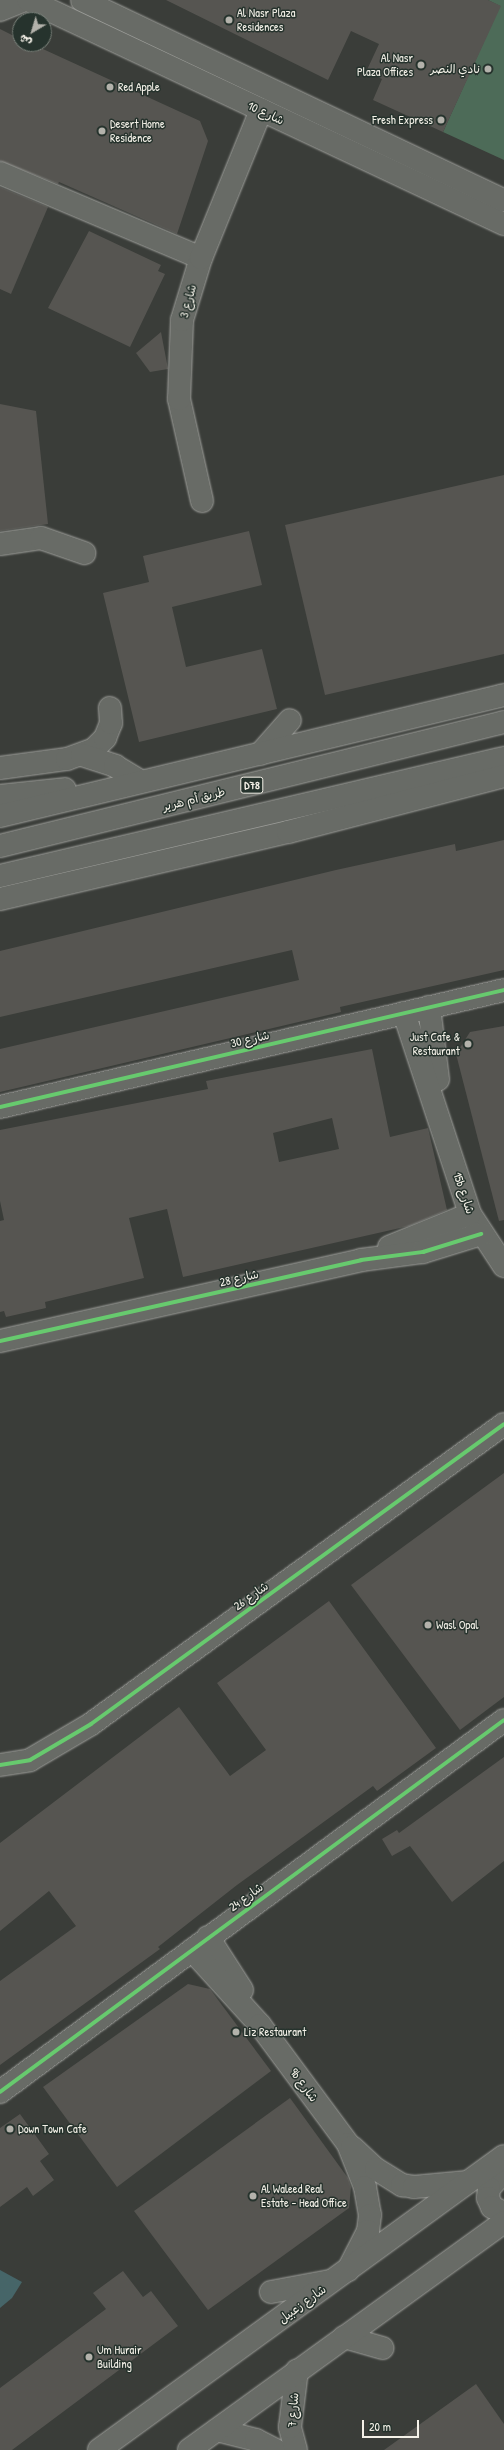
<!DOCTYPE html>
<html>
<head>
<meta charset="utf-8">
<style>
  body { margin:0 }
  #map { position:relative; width:504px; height:2450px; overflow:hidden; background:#3a3d39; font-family:"Patrick Hand","Playpen Sans Arabic",sans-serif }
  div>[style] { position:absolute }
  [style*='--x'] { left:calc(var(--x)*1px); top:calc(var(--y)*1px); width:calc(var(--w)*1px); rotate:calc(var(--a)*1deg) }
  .green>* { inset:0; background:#4d6b58 }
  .water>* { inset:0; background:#466568 }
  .building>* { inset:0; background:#565551 }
  .roads { filter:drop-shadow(0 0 1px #9e9f9b) drop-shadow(0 0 1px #9e9f9b) }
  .minor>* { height:22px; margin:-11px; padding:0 11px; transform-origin:11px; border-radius:11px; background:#686b66 }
  .major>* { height:22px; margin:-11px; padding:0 11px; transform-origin:11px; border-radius:11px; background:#686b66 }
  .cycleway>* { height:4px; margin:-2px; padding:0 2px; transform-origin:2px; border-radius:2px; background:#67ca6e }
  .dots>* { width:11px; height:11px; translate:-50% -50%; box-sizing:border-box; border:2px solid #26332d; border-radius:50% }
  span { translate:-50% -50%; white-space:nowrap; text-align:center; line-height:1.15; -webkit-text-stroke:3px #26332d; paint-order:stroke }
  .shield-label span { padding:1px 3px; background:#26332d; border:1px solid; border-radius:3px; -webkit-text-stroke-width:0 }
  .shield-label { font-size:11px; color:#f4f1e8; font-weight:700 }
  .poi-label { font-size:12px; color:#f4f1e8 }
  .left { translate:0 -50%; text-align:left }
  .right { translate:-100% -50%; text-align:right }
  .street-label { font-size:12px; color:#f4f1e8 }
  .north { position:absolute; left:12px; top:12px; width:40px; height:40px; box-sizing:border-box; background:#26332d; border:1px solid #787f78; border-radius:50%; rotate:218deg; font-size:11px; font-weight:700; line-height:16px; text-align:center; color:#f4f1e8 }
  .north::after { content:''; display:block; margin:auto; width:14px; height:18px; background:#b3b2ab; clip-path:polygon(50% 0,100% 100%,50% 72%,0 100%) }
  .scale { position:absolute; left:362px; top:2420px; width:57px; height:18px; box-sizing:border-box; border:2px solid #f4f1e8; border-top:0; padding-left:5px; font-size:12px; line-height:14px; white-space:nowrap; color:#f4f1e8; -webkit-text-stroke:3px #26332d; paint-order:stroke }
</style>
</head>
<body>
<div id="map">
  <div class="green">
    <div style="clip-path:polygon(488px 0,504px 0,504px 160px,443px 132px,500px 6px)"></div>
  </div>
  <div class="water">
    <div style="clip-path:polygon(0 2270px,22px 2282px,12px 2298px,0 2308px)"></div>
  </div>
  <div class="building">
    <div style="clip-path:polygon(166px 0,488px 0,501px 6px,443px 132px,373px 100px,382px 79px,366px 72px,379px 44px,351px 31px,328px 80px)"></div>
    <div style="clip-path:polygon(0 29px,20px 39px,20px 44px,32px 44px,200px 121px,208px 141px,177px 234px,59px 182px,58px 184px,0 161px)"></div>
    <div style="clip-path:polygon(0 187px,48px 207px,11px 294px,0 289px)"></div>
    <div style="clip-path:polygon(89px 231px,161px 265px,158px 271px,165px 274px,130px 347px,48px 308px)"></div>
    <div style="clip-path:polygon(161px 332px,168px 369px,150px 372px,136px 353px)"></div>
    <div style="clip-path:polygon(0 404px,36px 411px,48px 524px,0 531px)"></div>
    <div style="clip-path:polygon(504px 475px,504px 654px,325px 695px,285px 525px)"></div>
    <div style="clip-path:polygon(249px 531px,262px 585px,172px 607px,186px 667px,262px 649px,277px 709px,139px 742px,103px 593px,149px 582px,143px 556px)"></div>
    <div style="clip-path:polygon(504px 840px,504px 970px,340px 1007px,341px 1012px,0 1092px,0 1049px,299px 980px,292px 950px,0 1017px,0 951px,336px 870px,455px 844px,456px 851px)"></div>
    <div style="clip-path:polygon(504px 1026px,504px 1220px,499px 1221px,456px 1054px,470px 1032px)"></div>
    <div style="clip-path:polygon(evenodd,372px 1049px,390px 1137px,428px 1128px,447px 1210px,409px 1226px,183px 1277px,167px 1209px,129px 1218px,144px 1278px,45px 1302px,46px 1308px,6px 1317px,4px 1311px,0 1312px,0 1221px,4px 1220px,0 1201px,0 1130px,208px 1089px,206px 1081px,372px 1049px,332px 1118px,339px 1149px,279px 1162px,273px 1133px,332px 1118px)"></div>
    <div style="clip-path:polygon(504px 1473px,504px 1697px,460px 1730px,351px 1585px)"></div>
    <div style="clip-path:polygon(329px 1601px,436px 1748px,377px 1791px,373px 1786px,237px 1885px,158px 1947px,160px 1949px,0 2065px,0 1981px,76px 1926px,49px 1891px,0 1931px,0 1843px,179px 1707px,230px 1776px,266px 1750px,217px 1683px)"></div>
    <div style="clip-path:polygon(504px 1757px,504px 1861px,452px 1902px,410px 1846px,392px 1856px,382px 1839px,397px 1830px,399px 1833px)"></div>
    <div style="clip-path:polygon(188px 1984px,210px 1989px,271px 2071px,117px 2187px,43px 2087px)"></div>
    <div style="clip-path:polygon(290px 2098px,348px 2178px,351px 2187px,349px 2208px,208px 2310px,134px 2211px)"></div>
    <div style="clip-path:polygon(20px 2114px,49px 2154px,40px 2161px,54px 2180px,33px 2196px,27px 2187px,0 2207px,0 2128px)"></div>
    <div style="clip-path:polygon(123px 2271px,143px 2297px,151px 2291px,178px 2326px,12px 2450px,0 2450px,0 2388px,106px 2309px,93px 2293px)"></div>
    <div style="clip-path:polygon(476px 2384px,504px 2424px,504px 2450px,384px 2450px)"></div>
  </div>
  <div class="roads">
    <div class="minor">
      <div style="--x:0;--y:10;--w:27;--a:-22"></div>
      <div style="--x:0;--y:173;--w:218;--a:22.9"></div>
      <div style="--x:202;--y:501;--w:105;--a:-102.7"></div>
      <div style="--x:179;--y:399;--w:79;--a:-87.8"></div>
      <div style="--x:182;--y:320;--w:65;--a:-73"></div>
      <div style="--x:201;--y:258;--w:160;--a:-67.9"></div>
      <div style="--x:0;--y:544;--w:41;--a:-8.3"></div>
      <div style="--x:41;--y:538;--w:46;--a:19.2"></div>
      <div style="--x:0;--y:768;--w:68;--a:-7.7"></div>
      <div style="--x:67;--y:759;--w:29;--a:-20"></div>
      <div style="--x:94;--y:749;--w:16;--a:-45"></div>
      <div style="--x:105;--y:738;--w:16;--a:-68"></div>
      <div style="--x:111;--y:723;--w:15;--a:-94"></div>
      <div style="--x:429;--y:1007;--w:73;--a:82.9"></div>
      <div style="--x:404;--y:1013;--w:212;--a:71.8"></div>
      <div style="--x:470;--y:1214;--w:62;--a:56.8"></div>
      <div style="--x:0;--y:1107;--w:517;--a:-13.07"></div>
      <div style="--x:389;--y:1247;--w:87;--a:-22.2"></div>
      <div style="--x:0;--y:1341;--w:370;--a:-12.6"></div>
      <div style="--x:361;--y:1260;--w:63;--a:-7.4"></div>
      <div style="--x:423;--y:1252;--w:61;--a:-17.2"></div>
      <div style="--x:0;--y:1765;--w:30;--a:-9"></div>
      <div style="--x:30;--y:1760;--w:71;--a:-30.5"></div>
      <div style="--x:91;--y:1724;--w:510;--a:-35.99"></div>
      <div style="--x:208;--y:1937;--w:63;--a:57.3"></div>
      <div style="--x:192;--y:1950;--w:101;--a:47.8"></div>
      <div style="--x:260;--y:2025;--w:148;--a:53.5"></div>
      <div style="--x:348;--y:2144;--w:46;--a:68.4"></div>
      <div style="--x:365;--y:2187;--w:28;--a:80"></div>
      <div style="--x:370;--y:2215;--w:16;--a:97"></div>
      <div style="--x:368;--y:2231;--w:44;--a:117.1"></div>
      <div style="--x:0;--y:2092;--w:626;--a:-36.43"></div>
      <div style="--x:352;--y:2147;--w:33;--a:43"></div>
      <div style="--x:376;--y:2169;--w:31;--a:32"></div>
      <div style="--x:402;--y:2185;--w:12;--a:9"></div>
      <div style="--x:414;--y:2187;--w:54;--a:-5.3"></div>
      <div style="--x:217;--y:2430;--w:40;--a:14.4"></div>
      <div style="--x:256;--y:2440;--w:22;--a:27"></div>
      <div style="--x:296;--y:2450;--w:24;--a:-105"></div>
      <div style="--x:290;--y:2427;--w:57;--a:-83"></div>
    </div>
    <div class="major">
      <div style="--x:28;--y:0;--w:526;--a:25.2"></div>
      <div style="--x:82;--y:0;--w:467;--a:25.4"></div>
      <div style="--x:260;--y:754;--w:45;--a:-48.6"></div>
      <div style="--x:82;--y:755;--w:35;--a:18"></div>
      <div style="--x:115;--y:766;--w:29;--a:31"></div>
      <div style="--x:0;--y:796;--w:65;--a:-6.1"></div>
      <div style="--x:0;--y:816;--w:518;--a:-13.5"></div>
      <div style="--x:0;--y:846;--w:519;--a:-13.82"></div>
      <div style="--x:0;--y:876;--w:518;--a:-13.18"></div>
      <div style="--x:0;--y:899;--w:296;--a:-13.1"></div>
      <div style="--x:288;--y:832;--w:223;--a:-14.5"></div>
      <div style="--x:504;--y:2172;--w:22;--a:133"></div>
      <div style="--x:489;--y:2188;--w:10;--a:96"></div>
      <div style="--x:488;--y:2198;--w:10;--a:66"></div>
      <div style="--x:492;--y:2207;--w:13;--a:27"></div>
      <div style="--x:271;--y:2292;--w:60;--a:-10.6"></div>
      <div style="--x:344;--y:2337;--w:40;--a:16"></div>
      <div style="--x:99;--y:2450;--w:500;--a:-35.98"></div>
      <div style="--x:189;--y:2450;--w:389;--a:-35.9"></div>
    </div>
  </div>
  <div class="cycleway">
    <div style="--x:0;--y:1107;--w:517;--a:-13.07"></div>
    <div style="--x:0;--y:1341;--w:370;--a:-12.6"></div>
    <div style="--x:361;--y:1260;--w:63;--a:-7.4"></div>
    <div style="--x:423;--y:1252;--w:61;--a:-17.2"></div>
    <div style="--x:0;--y:1765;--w:30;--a:-9"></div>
    <div style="--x:30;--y:1760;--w:71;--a:-30.5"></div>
    <div style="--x:91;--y:1724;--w:510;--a:-35.99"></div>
    <div style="--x:0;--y:2092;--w:626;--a:-36.43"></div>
  </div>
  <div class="dots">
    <div style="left:229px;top:20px;background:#b3b2ab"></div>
    <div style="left:421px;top:65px;background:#b3b2ab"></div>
    <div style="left:488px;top:69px;background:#b3b2ab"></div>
    <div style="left:110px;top:87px;background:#b3b2ab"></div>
    <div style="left:441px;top:120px;background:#b3b2ab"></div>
    <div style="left:102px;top:131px;background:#b3b2ab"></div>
    <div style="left:468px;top:1044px;background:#b3b2ab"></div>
    <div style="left:428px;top:1625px;background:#b3b2ab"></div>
    <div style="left:236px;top:2032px;background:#b3b2ab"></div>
    <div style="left:10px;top:2129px;background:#b3b2ab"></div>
    <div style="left:253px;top:2196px;background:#b3b2ab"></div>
    <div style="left:89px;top:2357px;background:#b3b2ab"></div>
  </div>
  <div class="shield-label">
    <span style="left:252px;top:785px">D78</span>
  </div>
  <div class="poi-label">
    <span class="left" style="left:237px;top:20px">Al Nasr Plaza<br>Residences</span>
    <span class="right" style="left:413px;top:65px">Al Nasr<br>Plaza Offices</span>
    <span class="right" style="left:480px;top:69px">نادي النصر</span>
    <span class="left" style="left:118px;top:87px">Red Apple</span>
    <span class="right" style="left:433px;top:120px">Fresh Express</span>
    <span class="left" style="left:110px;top:131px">Desert Home<br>Residence</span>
    <span class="right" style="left:460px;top:1044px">Just Cafe &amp;<br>Restaurant</span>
    <span class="left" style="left:436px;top:1625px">Wasl Opal</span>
    <span class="left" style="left:244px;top:2032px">Liz Restaurant</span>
    <span class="left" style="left:18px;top:2129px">Down Town Cafe</span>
    <span class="left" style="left:261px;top:2196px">Al Waleed Real<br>Estate - Head Office</span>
    <span class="left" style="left:97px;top:2357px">Um Hurair<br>Building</span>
  </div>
  <div class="street-label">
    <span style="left:266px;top:113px;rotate:25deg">شارع 10</span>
    <span style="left:188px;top:301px;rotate:-75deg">شارع 3</span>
    <span style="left:194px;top:799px;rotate:-14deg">طريق أم هرير</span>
    <span style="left:250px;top:1039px;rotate:-13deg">شارع 30</span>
    <span style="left:464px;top:1193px;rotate:71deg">15b شارع</span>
    <span style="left:239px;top:1278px;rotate:-13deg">شارع 28</span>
    <span style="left:251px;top:1596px;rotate:-36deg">شارع 26</span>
    <span style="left:246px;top:1897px;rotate:-36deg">شارع 24</span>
    <span style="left:304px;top:2085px;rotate:54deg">9b شارع</span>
    <span style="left:302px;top:2304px;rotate:-36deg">شارع زعبيل</span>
    <span style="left:293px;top:2410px;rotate:-86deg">شارع 7</span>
  </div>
  <div class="north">ش</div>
  <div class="scale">20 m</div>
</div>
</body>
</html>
